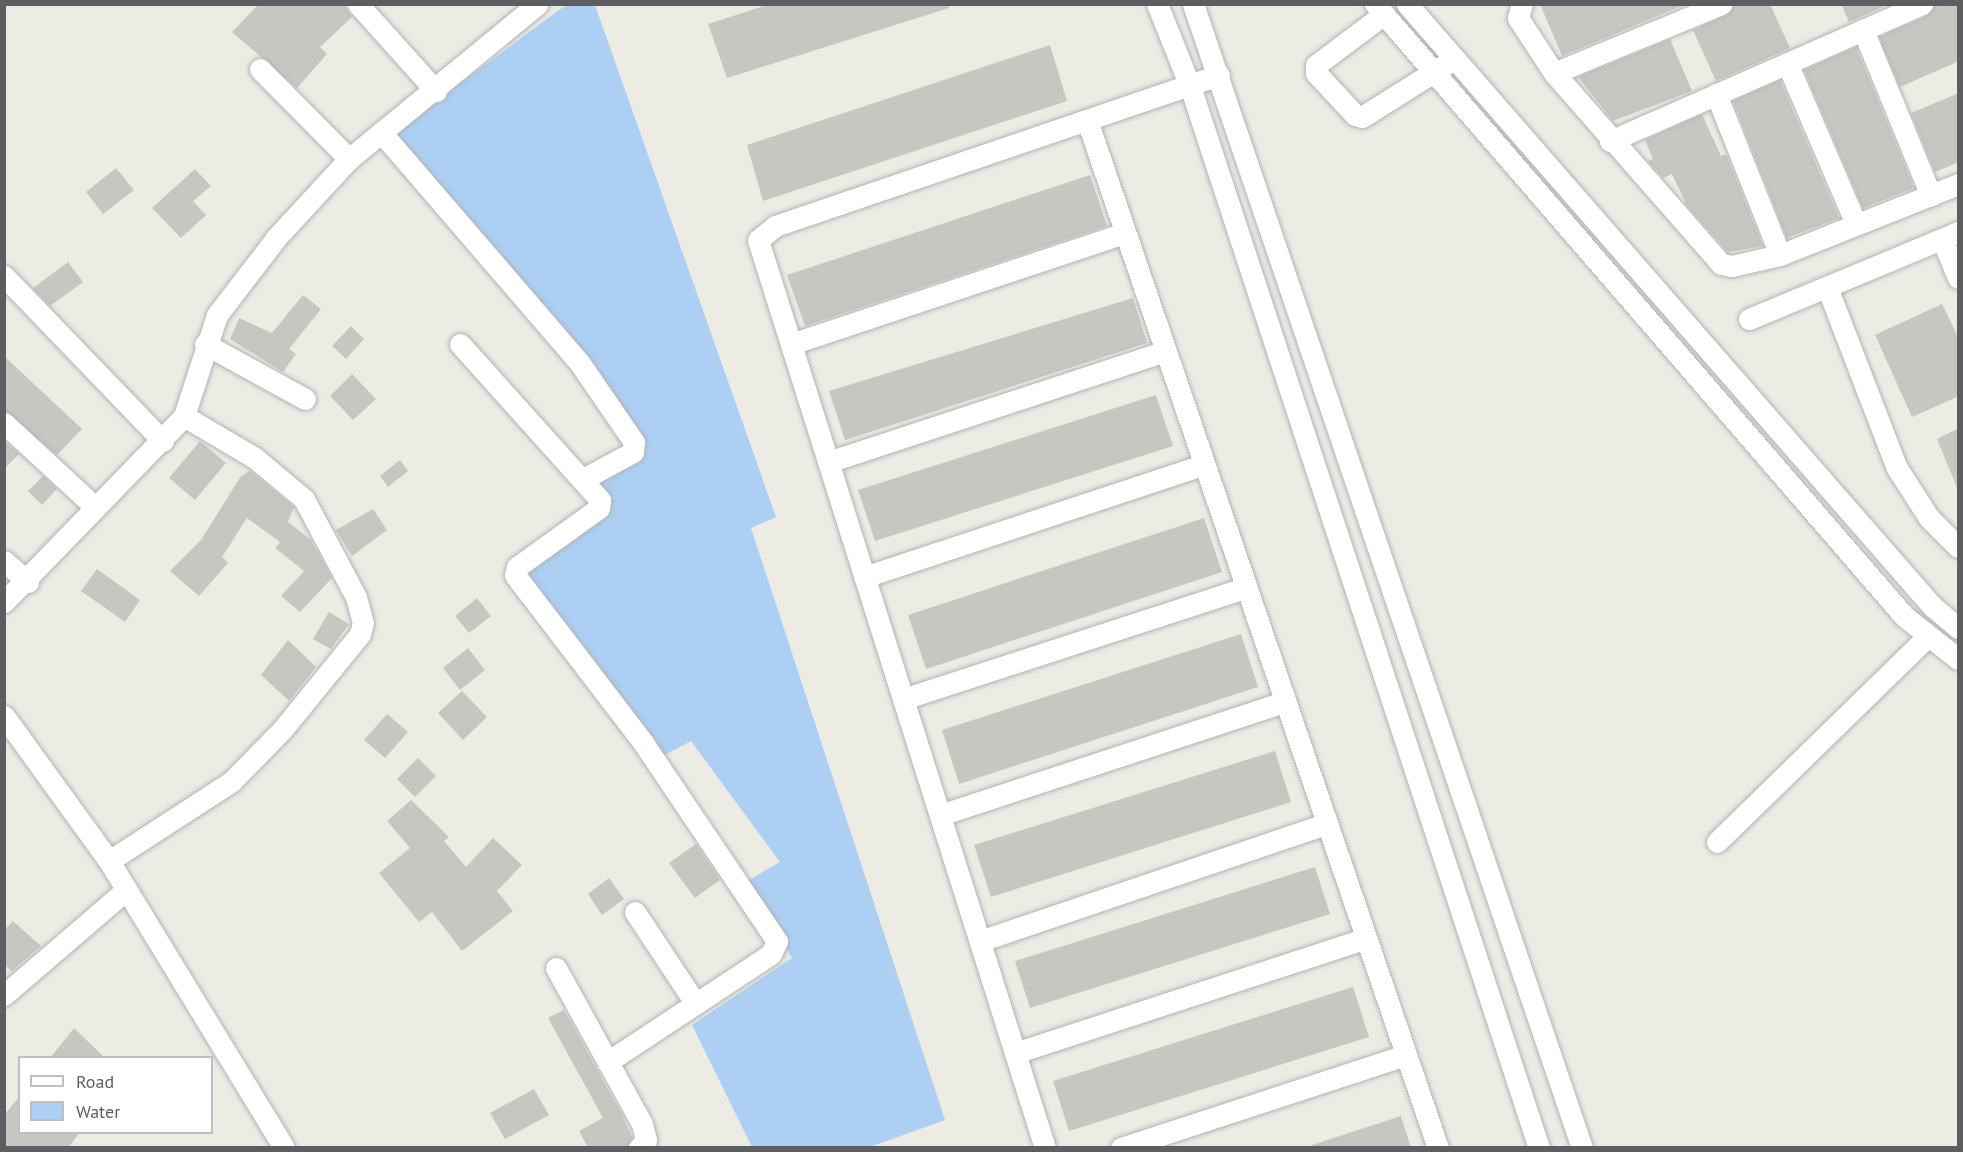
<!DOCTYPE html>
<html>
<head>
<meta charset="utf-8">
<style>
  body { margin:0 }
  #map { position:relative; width:1963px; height:1152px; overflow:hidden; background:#ecebe4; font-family:"PT Sans",sans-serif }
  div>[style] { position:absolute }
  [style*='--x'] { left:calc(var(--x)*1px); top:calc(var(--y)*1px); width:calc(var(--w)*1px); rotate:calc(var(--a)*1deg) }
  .water>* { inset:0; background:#adcff3 }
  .building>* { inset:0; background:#c8c6c0 }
  .roads { filter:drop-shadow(0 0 2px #b1b3b7) drop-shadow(0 0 2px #b1b3b7) }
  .minor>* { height:21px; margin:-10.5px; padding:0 10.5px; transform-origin:10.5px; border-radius:10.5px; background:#fff }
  span { translate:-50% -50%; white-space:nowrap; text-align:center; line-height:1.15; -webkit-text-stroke:6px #fff; paint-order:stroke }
  .frame { position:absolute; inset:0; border:6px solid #5c5e62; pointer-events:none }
  .legend { position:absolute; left:18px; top:1056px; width:195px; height:78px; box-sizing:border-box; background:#fff; border:2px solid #bebfc0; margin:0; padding:8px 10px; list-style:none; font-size:18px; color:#5c5e62 }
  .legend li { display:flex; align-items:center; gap:12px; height:30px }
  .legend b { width:30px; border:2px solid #bebfc0 }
</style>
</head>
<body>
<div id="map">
  <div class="water">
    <div style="clip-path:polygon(566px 5px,595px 5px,776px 517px,751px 528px,945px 1120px,870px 1147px,752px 1147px,692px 1025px,792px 958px,747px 881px,780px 862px,691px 741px,659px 758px,506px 570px,608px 498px,584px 473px,624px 450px,606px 413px,386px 138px)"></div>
  </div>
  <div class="building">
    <div style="clip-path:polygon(259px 4px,344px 4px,352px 17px,320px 47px,327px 54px,297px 88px,232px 32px)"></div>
    <div style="clip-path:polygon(770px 4px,948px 4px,949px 8px,727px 78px,708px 24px)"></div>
    <div style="clip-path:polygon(1540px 4px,1686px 4px,1562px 56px)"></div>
    <div style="clip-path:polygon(1734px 4px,1770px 4px,1790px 48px,1716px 81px,1693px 30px,1726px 15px)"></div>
    <div style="clip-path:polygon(1841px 4px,1889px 4px,1849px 22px)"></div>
    <div style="clip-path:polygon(1935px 4px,1959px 4px,1959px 61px,1900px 87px,1879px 37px,1927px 16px)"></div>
    <div style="clip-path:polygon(1670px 39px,1692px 91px,1613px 121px,1578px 77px)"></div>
    <div style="clip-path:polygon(1050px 45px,1067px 101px,763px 201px,747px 145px)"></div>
    <div style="clip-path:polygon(1856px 47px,1914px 188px,1863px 208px,1804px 70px)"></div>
    <div style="clip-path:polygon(1780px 80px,1839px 218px,1787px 238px,1733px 101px)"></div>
    <div style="clip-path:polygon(1959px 93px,1959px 162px,1935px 172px,1911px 113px)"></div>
    <div style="clip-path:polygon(1702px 114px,1721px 156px,1726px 154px,1763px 246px,1728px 252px,1687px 206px,1672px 174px,1663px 178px,1648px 161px,1653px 159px,1645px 140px)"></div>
    <div style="clip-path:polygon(116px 168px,134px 190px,103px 214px,86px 192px)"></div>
    <div style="clip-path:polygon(195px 169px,211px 186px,193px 201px,206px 215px,181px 238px,152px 208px)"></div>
    <div style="clip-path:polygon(1090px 175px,1107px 226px,805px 326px,787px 275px)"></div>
    <div style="clip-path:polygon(68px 262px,83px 282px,50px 306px,33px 288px)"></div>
    <div style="clip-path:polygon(303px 295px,321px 309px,289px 349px,296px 354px,283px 372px,230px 339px,239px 318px,272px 333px)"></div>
    <div style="clip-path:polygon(1133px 298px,1147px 343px,845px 440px,829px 391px)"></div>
    <div style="clip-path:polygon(1942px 304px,1959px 339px,1959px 396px,1912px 417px,1875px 335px)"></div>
    <div style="clip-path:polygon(351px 326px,364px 339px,346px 359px,332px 346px)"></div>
    <div style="clip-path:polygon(4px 356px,82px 429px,57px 455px,4px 411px)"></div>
    <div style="clip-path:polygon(352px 374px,376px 399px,353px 420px,330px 396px)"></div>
    <div style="clip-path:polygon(1156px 395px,1173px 446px,875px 541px,858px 490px)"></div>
    <div style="clip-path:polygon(1959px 428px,1959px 490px,1958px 490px,1937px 439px)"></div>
    <div style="clip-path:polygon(4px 441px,19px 454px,4px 469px)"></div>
    <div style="clip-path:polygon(200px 441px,226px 463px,195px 500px,169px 478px)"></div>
    <div style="clip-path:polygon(400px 460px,408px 471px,388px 487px,380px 476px)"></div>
    <div style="clip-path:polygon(250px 471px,294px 507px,288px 522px,311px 540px,332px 578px,300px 612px,281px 596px,304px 571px,275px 548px,280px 542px,247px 518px,222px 557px,228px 563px,199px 596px,170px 571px,201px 540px,241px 476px)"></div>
    <div style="clip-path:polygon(43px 476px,57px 489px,42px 505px,28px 491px)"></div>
    <div style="clip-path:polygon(373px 509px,387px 530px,352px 556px,336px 530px)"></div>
    <div style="clip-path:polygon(1204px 518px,1222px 572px,926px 669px,908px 615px)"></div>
    <div style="clip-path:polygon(97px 569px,140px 600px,125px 622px,81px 591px)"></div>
    <div style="clip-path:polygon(477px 598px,491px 616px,469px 633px,455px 616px)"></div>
    <div style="clip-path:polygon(329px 612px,349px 624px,331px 649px,313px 639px)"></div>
    <div style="clip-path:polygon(1241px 634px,1258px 687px,959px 784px,942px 730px)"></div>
    <div style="clip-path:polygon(288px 640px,316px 667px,289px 701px,261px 675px)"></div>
    <div style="clip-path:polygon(468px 648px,485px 670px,460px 690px,443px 668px)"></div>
    <div style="clip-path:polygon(462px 691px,487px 717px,463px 740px,438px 713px)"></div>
    <div style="clip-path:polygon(387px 714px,408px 732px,385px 758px,364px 740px)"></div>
    <div style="clip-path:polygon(1275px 751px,1291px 802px,991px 897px,974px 845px)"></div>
    <div style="clip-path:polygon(418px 758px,436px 776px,415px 797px,397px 779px)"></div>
    <div style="clip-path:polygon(411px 800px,449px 837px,444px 841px,466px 867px,493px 838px,522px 865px,497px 891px,513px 911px,462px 951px,432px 912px,419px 922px,379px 873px,410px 848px,387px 821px)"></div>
    <div style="clip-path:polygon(696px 844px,720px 880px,695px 898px,669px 863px)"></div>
    <div style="clip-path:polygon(1315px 867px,1330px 914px,1030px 1008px,1015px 961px)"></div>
    <div style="clip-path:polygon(609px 878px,624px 899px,602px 915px,588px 894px)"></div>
    <div style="clip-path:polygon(13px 921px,41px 946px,12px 971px,4px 965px,4px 930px)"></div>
    <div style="clip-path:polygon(1353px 987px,1369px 1037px,1069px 1131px,1053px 1081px)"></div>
    <div style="clip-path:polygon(564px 1010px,621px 1113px,632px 1137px,627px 1148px,588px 1148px,579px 1131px,603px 1118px,548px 1018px)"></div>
    <div style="clip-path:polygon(74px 1028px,105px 1058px,50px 1058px)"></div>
    <div style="clip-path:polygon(534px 1089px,549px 1115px,505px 1139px,490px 1113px)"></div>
    <div style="clip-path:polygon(20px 1096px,20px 1132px,80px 1132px,68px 1148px,4px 1148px,4px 1115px)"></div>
    <div style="clip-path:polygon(1401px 1116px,1411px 1148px,1312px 1148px,1312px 1145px)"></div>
  </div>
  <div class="roads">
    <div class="minor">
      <div style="--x:358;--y:4;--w:117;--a:48.1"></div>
      <div style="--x:1157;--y:4;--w:88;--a:68.1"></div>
      <div style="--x:1190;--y:86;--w:1118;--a:71.81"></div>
      <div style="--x:1193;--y:4;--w:1208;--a:71.22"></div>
      <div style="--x:1375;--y:4;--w:809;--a:49.16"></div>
      <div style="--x:1904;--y:616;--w:69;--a:38.5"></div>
      <div style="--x:1407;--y:4;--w:799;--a:48.91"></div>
      <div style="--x:1932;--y:606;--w:34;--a:40"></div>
      <div style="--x:1522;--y:4;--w:15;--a:106"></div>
      <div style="--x:1518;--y:18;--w:66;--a:56.8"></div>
      <div style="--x:1554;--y:73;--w:254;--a:48.8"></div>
      <div style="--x:1721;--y:264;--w:11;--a:10"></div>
      <div style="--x:1732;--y:266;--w:49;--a:-12.9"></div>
      <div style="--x:1780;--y:255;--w:192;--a:-21.7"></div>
      <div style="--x:1384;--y:14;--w:85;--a:143.1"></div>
      <div style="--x:1316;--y:65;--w:8;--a:90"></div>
      <div style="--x:1316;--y:73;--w:57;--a:47.1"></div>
      <div style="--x:1355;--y:115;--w:7;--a:16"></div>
      <div style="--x:1362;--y:117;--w:99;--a:-32.2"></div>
      <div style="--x:1863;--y:30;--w:179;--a:67.7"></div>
      <div style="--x:1787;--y:63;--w:175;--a:66.8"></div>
      <div style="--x:260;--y:69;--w:127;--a:45.3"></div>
      <div style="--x:1554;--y:73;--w:181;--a:-22.4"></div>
      <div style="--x:1716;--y:94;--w:173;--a:68.3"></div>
      <div style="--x:1087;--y:120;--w:1086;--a:71.15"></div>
      <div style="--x:381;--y:132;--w:303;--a:49.3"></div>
      <div style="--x:579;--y:362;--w:97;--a:55.5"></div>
      <div style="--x:634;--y:442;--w:10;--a:96"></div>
      <div style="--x:633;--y:452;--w:55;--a:151.6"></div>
      <div style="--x:1610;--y:141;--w:341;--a:-23.7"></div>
      <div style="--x:1942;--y:239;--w:42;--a:67.7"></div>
      <div style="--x:4;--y:276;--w:229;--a:46.1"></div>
      <div style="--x:1827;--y:287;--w:194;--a:68.9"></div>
      <div style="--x:1897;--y:468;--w:59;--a:57.4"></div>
      <div style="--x:1929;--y:518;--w:41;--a:45"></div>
      <div style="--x:1749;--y:319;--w:226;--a:-22.6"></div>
      <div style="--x:205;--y:344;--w:114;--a:28.8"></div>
      <div style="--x:460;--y:344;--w:210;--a:48.1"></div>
      <div style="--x:600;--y:500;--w:8;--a:97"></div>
      <div style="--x:599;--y:508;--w:101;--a:144.3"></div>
      <div style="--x:517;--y:567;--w:8;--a:104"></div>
      <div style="--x:515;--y:575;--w:213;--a:52.6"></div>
      <div style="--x:644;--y:744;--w:238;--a:56"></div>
      <div style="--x:777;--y:941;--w:14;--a:115"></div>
      <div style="--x:771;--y:954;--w:196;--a:146.6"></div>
      <div style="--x:791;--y:344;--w:352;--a:-18.4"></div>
      <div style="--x:4;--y:423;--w:124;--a:42.7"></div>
      <div style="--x:828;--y:462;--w:355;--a:-18.2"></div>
      <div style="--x:4;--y:561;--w:32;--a:41"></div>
      <div style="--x:864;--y:577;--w:357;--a:-18.3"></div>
      <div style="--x:4;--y:602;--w:259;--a:-45.9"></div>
      <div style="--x:184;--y:416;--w:106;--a:-71.9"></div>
      <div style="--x:217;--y:315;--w:97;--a:-52.5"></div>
      <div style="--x:276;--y:238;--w:108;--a:-47.3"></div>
      <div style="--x:349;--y:159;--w:244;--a:-39.4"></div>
      <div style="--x:903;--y:699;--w:360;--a:-18"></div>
      <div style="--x:4;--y:716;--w:179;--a:54.1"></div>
      <div style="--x:109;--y:861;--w:336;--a:58.6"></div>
      <div style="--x:940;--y:815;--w:362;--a:-18.2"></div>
      <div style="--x:1717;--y:842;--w:293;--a:-44.3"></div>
      <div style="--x:109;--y:861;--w:147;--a:-33"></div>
      <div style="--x:232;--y:781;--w:71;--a:-45.6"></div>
      <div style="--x:282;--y:730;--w:124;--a:-50.9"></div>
      <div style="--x:360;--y:634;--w:11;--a:-75"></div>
      <div style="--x:363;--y:623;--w:27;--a:-105"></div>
      <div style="--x:356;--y:597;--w:111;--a:-118"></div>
      <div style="--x:304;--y:499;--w:64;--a:-140.1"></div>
      <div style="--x:255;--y:458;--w:82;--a:-149.4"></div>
      <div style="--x:635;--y:912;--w:110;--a:56.5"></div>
      <div style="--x:980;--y:941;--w:364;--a:-18.7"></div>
      <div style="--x:556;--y:968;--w:178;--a:61.1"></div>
      <div style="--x:642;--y:1124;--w:16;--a:76"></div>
      <div style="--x:646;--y:1140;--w:11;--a:131"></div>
      <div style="--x:4;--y:995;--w:160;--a:-40.7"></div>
      <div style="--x:1015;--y:1053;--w:367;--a:-18.1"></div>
      <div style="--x:1045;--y:1148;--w:952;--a:-107.54"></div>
      <div style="--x:758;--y:240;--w:22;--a:-39"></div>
      <div style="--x:775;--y:226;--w:469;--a:-18.8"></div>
      <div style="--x:1121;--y:1148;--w:297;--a:-18.1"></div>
    </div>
  </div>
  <div class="frame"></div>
  <ul class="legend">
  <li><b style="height:8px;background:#fff"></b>Road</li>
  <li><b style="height:16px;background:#adcff3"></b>Water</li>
  </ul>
</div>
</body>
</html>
